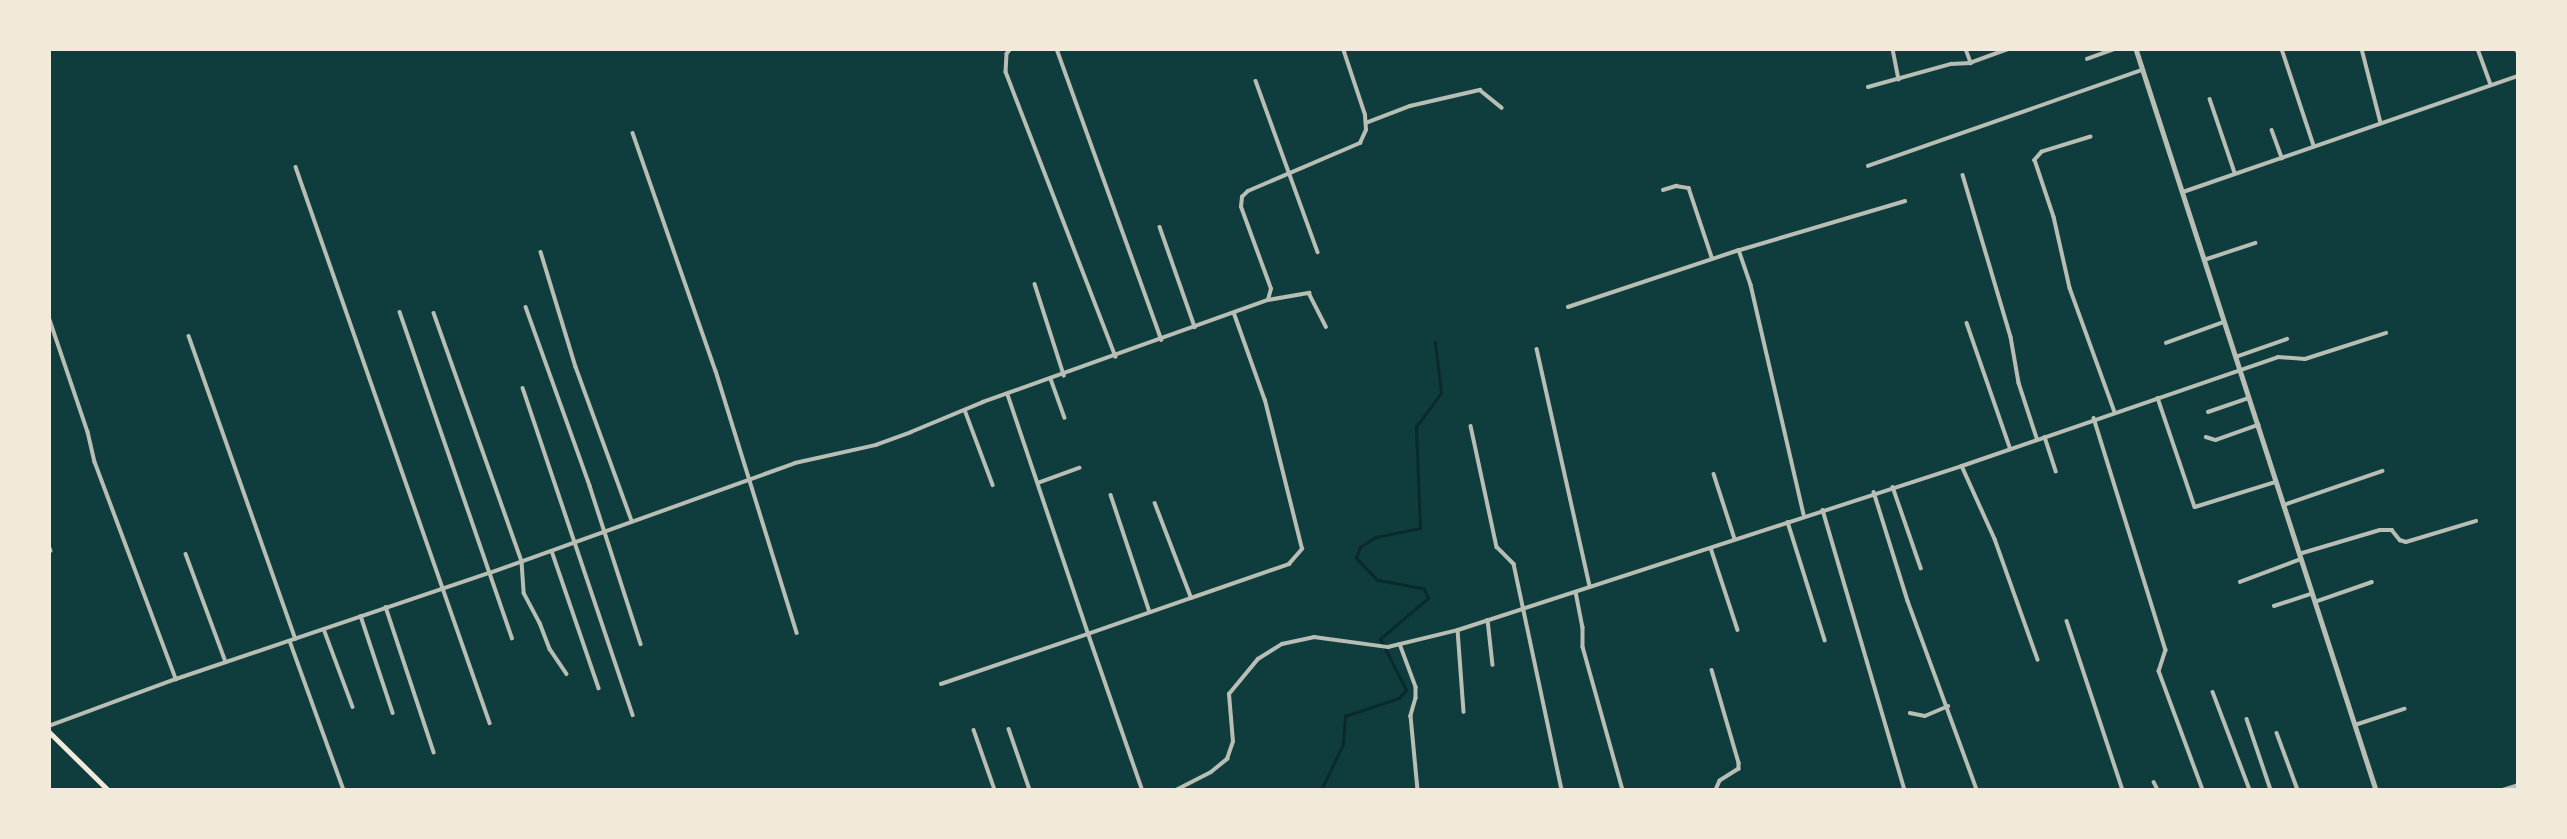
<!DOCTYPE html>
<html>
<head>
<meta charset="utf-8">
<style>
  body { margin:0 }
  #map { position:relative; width:2567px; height:839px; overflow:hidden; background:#0f3d3e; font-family:"PT Sans",sans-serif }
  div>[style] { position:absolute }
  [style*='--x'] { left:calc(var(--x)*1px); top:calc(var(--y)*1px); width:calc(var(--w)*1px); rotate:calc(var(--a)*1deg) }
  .stream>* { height:2.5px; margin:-1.25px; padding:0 1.25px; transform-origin:1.25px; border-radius:1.25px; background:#0a2a2b }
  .minor>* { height:3.5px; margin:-1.75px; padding:0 1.75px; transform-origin:1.75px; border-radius:1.75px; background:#b8beb3 }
  .tertiary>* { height:4.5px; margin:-2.25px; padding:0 2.25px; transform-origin:2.25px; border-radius:2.25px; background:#b8beb3 }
  .primary>* { height:5px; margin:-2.5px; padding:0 2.5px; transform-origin:2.5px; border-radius:2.5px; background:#f1e9da }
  span { translate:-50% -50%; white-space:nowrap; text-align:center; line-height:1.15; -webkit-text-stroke:5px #f1e9da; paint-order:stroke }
  .frame { position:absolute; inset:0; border:51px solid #f1e9da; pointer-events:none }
</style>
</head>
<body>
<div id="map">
  <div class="stream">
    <div style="--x:1321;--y:790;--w:51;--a:-64.4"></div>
    <div style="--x:1343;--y:744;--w:28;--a:-86"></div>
    <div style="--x:1345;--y:716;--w:57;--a:-18.4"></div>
    <div style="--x:1399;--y:698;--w:11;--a:-49"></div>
    <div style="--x:1406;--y:690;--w:57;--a:-117"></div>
    <div style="--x:1380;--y:639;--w:63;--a:-40.5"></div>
    <div style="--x:1428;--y:598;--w:10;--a:-114"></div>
    <div style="--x:1424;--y:589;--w:48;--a:-169.2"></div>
    <div style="--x:1377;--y:580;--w:30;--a:-134"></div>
    <div style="--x:1356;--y:558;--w:12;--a:-70"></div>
    <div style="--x:1360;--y:547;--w:19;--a:-32"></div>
    <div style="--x:1376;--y:537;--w:45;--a:-11.6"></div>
    <div style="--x:1420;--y:528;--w:101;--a:-92.3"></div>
    <div style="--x:1416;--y:427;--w:42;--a:-53.7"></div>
    <div style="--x:1441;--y:393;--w:51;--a:-96.7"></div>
  </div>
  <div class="minor">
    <div style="--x:1011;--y:49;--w:6;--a:129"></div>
    <div style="--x:1007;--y:54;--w:18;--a:93"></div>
    <div style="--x:1006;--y:72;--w:305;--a:68.9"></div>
    <div style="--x:1057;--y:49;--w:309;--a:70.2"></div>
    <div style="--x:1893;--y:49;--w:31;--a:79"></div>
    <div style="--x:1966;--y:49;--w:15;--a:70"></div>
    <div style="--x:2282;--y:49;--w:102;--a:71.7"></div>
    <div style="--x:2362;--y:49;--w:76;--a:75.6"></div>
    <div style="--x:2478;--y:49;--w:38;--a:70"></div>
    <div style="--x:2516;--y:49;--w:4;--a:56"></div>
    <div style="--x:2087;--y:59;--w:30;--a:-20"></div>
    <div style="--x:1256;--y:81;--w:182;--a:70.1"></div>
    <div style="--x:1868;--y:87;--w:86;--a:-15.5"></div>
    <div style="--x:1951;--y:64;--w:19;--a:-3"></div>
    <div style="--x:1970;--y:63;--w:40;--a:-20.2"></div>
    <div style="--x:2210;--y:99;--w:78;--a:71.3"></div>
    <div style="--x:1366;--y:123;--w:47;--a:-21.1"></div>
    <div style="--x:1410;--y:106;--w:72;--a:-12.9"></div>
    <div style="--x:1480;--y:90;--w:28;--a:39"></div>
    <div style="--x:2272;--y:130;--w:30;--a:70"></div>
    <div style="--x:633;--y:133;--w:252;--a:70.8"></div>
    <div style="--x:716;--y:371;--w:274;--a:72.8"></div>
    <div style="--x:2091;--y:137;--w:51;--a:163"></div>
    <div style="--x:2042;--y:152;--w:11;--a:131"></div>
    <div style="--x:2035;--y:160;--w:60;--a:71.6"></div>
    <div style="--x:2054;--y:217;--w:73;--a:77.3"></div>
    <div style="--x:2070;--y:288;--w:132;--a:70.1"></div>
    <div style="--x:1868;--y:166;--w:290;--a:-19.3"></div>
    <div style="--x:296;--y:167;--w:589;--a:70.77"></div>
    <div style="--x:1963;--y:175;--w:169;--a:73.5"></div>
    <div style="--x:2011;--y:337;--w:47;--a:80.1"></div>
    <div style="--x:2019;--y:383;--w:58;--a:71.9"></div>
    <div style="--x:1663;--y:190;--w:14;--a:-17"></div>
    <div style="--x:1676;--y:186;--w:13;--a:9"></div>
    <div style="--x:1689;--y:188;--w:73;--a:71.6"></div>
    <div style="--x:2183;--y:192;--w:355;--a:-19.1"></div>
    <div style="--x:1160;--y:227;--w:106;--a:70.7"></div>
    <div style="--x:1740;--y:250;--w:172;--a:-16.5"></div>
    <div style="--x:541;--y:252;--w:120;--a:73.1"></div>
    <div style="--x:576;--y:367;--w:164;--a:70"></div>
    <div style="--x:2204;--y:260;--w:54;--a:-18.4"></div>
    <div style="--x:1035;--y:284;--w:96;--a:72.3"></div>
    <div style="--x:1268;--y:300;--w:42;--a:-9.7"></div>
    <div style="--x:1309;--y:293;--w:38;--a:63"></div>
    <div style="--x:526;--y:307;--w:190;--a:70.3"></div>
    <div style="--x:590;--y:486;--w:166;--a:72.1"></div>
    <div style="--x:1568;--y:307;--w:180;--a:-18.4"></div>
    <div style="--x:1739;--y:250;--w:37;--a:71"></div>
    <div style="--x:1751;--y:285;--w:235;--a:77"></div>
    <div style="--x:400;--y:312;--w:345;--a:71"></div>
    <div style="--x:434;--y:313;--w:264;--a:70.5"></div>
    <div style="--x:522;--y:562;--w:31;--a:86"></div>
    <div style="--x:524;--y:593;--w:34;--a:62"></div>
    <div style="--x:540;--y:623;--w:28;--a:69"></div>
    <div style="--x:550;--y:649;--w:30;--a:56"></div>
    <div style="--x:49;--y:317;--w:121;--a:71.3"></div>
    <div style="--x:88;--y:432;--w:31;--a:77"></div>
    <div style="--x:95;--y:462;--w:232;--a:69.5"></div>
    <div style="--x:1967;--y:323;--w:131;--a:70.9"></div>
    <div style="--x:189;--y:336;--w:321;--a:70.6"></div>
    <div style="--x:2166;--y:343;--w:62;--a:-19.9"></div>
    <div style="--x:1537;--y:349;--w:243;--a:77.4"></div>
    <div style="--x:2236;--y:357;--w:54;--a:-19.4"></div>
    <div style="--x:1051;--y:379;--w:41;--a:70.3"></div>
    <div style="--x:523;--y:388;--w:345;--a:71.4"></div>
    <div style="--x:2158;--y:398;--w:115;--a:71.3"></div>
    <div style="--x:2195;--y:507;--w:85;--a:-17.2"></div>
    <div style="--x:965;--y:410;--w:80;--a:69.5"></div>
    <div style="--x:2208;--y:412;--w:43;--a:-18.9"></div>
    <div style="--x:2094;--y:418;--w:243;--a:72.8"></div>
    <div style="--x:2166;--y:650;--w:22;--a:108"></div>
    <div style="--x:2159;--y:671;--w:127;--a:69.7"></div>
    <div style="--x:1471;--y:426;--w:124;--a:77.9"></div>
    <div style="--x:1497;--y:547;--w:24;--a:45"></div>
    <div style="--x:1514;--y:564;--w:231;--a:78"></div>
    <div style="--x:2045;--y:437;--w:36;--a:72"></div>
    <div style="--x:2206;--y:437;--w:10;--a:17"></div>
    <div style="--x:2216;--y:440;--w:45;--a:-19.7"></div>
    <div style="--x:1962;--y:466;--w:80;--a:65.7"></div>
    <div style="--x:1995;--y:539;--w:128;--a:70.4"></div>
    <div style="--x:1714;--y:474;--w:68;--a:72.1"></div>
    <div style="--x:1038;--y:483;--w:44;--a:-20.1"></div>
    <div style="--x:1893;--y:487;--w:86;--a:70.9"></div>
    <div style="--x:1874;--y:492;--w:114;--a:72.7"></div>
    <div style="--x:1908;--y:601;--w:201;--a:69.9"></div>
    <div style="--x:1111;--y:495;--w:123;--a:71.6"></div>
    <div style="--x:2284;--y:505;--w:104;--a:-19.1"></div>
    <div style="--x:1823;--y:510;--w:292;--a:73.7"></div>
    <div style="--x:1788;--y:522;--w:124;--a:72.6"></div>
    <div style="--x:49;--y:546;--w:5;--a:68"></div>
    <div style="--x:1711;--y:548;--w:86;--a:71.8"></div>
    <div style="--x:552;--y:551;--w:145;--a:71.1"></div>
    <div style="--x:186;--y:554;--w:115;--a:69.7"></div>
    <div style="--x:2299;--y:554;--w:84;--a:-16.5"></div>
    <div style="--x:2380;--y:530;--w:12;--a:0"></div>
    <div style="--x:2392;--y:530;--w:13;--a:51"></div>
    <div style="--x:2400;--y:540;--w:6;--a:18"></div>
    <div style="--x:2406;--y:542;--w:73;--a:-16.7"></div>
    <div style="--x:2240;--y:582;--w:65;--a:-20.7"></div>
    <div style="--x:1576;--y:592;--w:36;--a:79"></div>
    <div style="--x:1583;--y:627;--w:20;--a:90"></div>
    <div style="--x:1583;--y:647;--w:148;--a:74.4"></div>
    <div style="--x:1191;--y:598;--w:104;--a:-19.1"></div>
    <div style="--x:1289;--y:564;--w:20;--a:-49"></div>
    <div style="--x:1302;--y:549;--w:153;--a:-104"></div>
    <div style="--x:1265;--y:401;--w:92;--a:-109.6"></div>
    <div style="--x:2315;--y:602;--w:60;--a:-19.3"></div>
    <div style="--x:2274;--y:606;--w:40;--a:-18"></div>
    <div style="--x:386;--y:607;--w:153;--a:71.7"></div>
    <div style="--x:361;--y:616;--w:102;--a:71.7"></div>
    <div style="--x:1488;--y:620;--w:45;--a:83.7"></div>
    <div style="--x:2067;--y:621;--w:178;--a:71.7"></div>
    <div style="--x:324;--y:629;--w:83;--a:69.6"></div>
    <div style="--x:1458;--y:630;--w:82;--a:85.8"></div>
    <div style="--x:290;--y:641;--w:158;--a:70.1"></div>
    <div style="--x:1400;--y:644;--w:46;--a:69.6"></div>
    <div style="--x:1416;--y:687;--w:11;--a:90"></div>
    <div style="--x:1416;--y:698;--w:19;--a:106"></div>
    <div style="--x:1411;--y:716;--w:74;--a:84.6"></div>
    <div style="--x:1712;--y:670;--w:97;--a:73.8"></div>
    <div style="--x:1739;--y:763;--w:6;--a:90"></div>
    <div style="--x:1739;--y:769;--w:22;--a:148"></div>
    <div style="--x:1720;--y:781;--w:10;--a:114"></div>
    <div style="--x:941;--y:684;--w:155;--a:-18.8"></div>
    <div style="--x:1088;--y:634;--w:253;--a:-108.6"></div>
    <div style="--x:2213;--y:692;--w:105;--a:69.3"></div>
    <div style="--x:1910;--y:713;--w:15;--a:11"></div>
    <div style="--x:1925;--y:716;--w:25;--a:-23"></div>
    <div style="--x:2247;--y:719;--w:75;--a:71.3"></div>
    <div style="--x:2355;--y:725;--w:52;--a:-18.1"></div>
    <div style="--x:49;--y:726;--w:135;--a:-20.3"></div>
    <div style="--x:176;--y:679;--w:331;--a:-18.7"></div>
    <div style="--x:490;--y:573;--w:324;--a:-19.8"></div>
    <div style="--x:795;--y:463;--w:83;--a:-12.5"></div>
    <div style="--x:876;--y:445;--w:37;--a:-20"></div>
    <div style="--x:911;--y:432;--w:78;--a:-22.6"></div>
    <div style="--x:983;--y:402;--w:303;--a:-19.7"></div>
    <div style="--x:1268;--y:300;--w:11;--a:-75"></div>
    <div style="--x:1271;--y:289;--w:87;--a:-110.1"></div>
    <div style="--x:1241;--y:207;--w:10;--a:-84"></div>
    <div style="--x:1242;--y:197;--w:8;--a:-45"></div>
    <div style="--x:1248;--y:191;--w:122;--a:-23.2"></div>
    <div style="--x:1360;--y:143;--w:14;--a:-65"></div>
    <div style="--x:1366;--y:130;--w:15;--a:-94"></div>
    <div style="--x:1365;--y:115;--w:70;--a:-108.4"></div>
    <div style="--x:1009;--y:729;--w:65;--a:71"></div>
    <div style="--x:974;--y:730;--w:64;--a:70.7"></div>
    <div style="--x:2277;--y:733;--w:61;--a:69.8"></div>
    <div style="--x:2154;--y:782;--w:9;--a:63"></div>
    <div style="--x:1142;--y:790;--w:165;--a:-109.1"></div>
    <div style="--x:1088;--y:634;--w:109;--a:-19.3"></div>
    <div style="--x:1191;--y:598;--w:101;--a:-111"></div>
    <div style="--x:1176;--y:790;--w:39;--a:-27"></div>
    <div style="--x:1211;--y:772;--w:21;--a:-39"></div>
    <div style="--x:1227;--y:759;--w:18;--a:-71"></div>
    <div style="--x:1233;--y:742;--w:48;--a:-94.8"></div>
    <div style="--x:1229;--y:694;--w:45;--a:-50.4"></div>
    <div style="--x:1258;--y:659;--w:28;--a:-32"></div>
    <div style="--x:1282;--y:644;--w:33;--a:-12"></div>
    <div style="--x:1314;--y:637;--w:75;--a:7.7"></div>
    <div style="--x:1388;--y:647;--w:72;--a:-13.7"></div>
    <div style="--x:1458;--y:630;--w:530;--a:-18.02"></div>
    <div style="--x:1962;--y:466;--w:334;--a:-19"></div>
    <div style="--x:2278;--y:357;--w:27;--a:4"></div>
    <div style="--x:2305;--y:359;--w:85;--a:-17.8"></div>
    <div style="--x:2503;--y:790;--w:16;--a:-18"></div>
  </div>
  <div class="tertiary">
    <div style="--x:2136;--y:49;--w:779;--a:72.05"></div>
  </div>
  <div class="primary">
    <div style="--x:49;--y:732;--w:83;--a:44.5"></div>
  </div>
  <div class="frame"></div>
</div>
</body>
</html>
